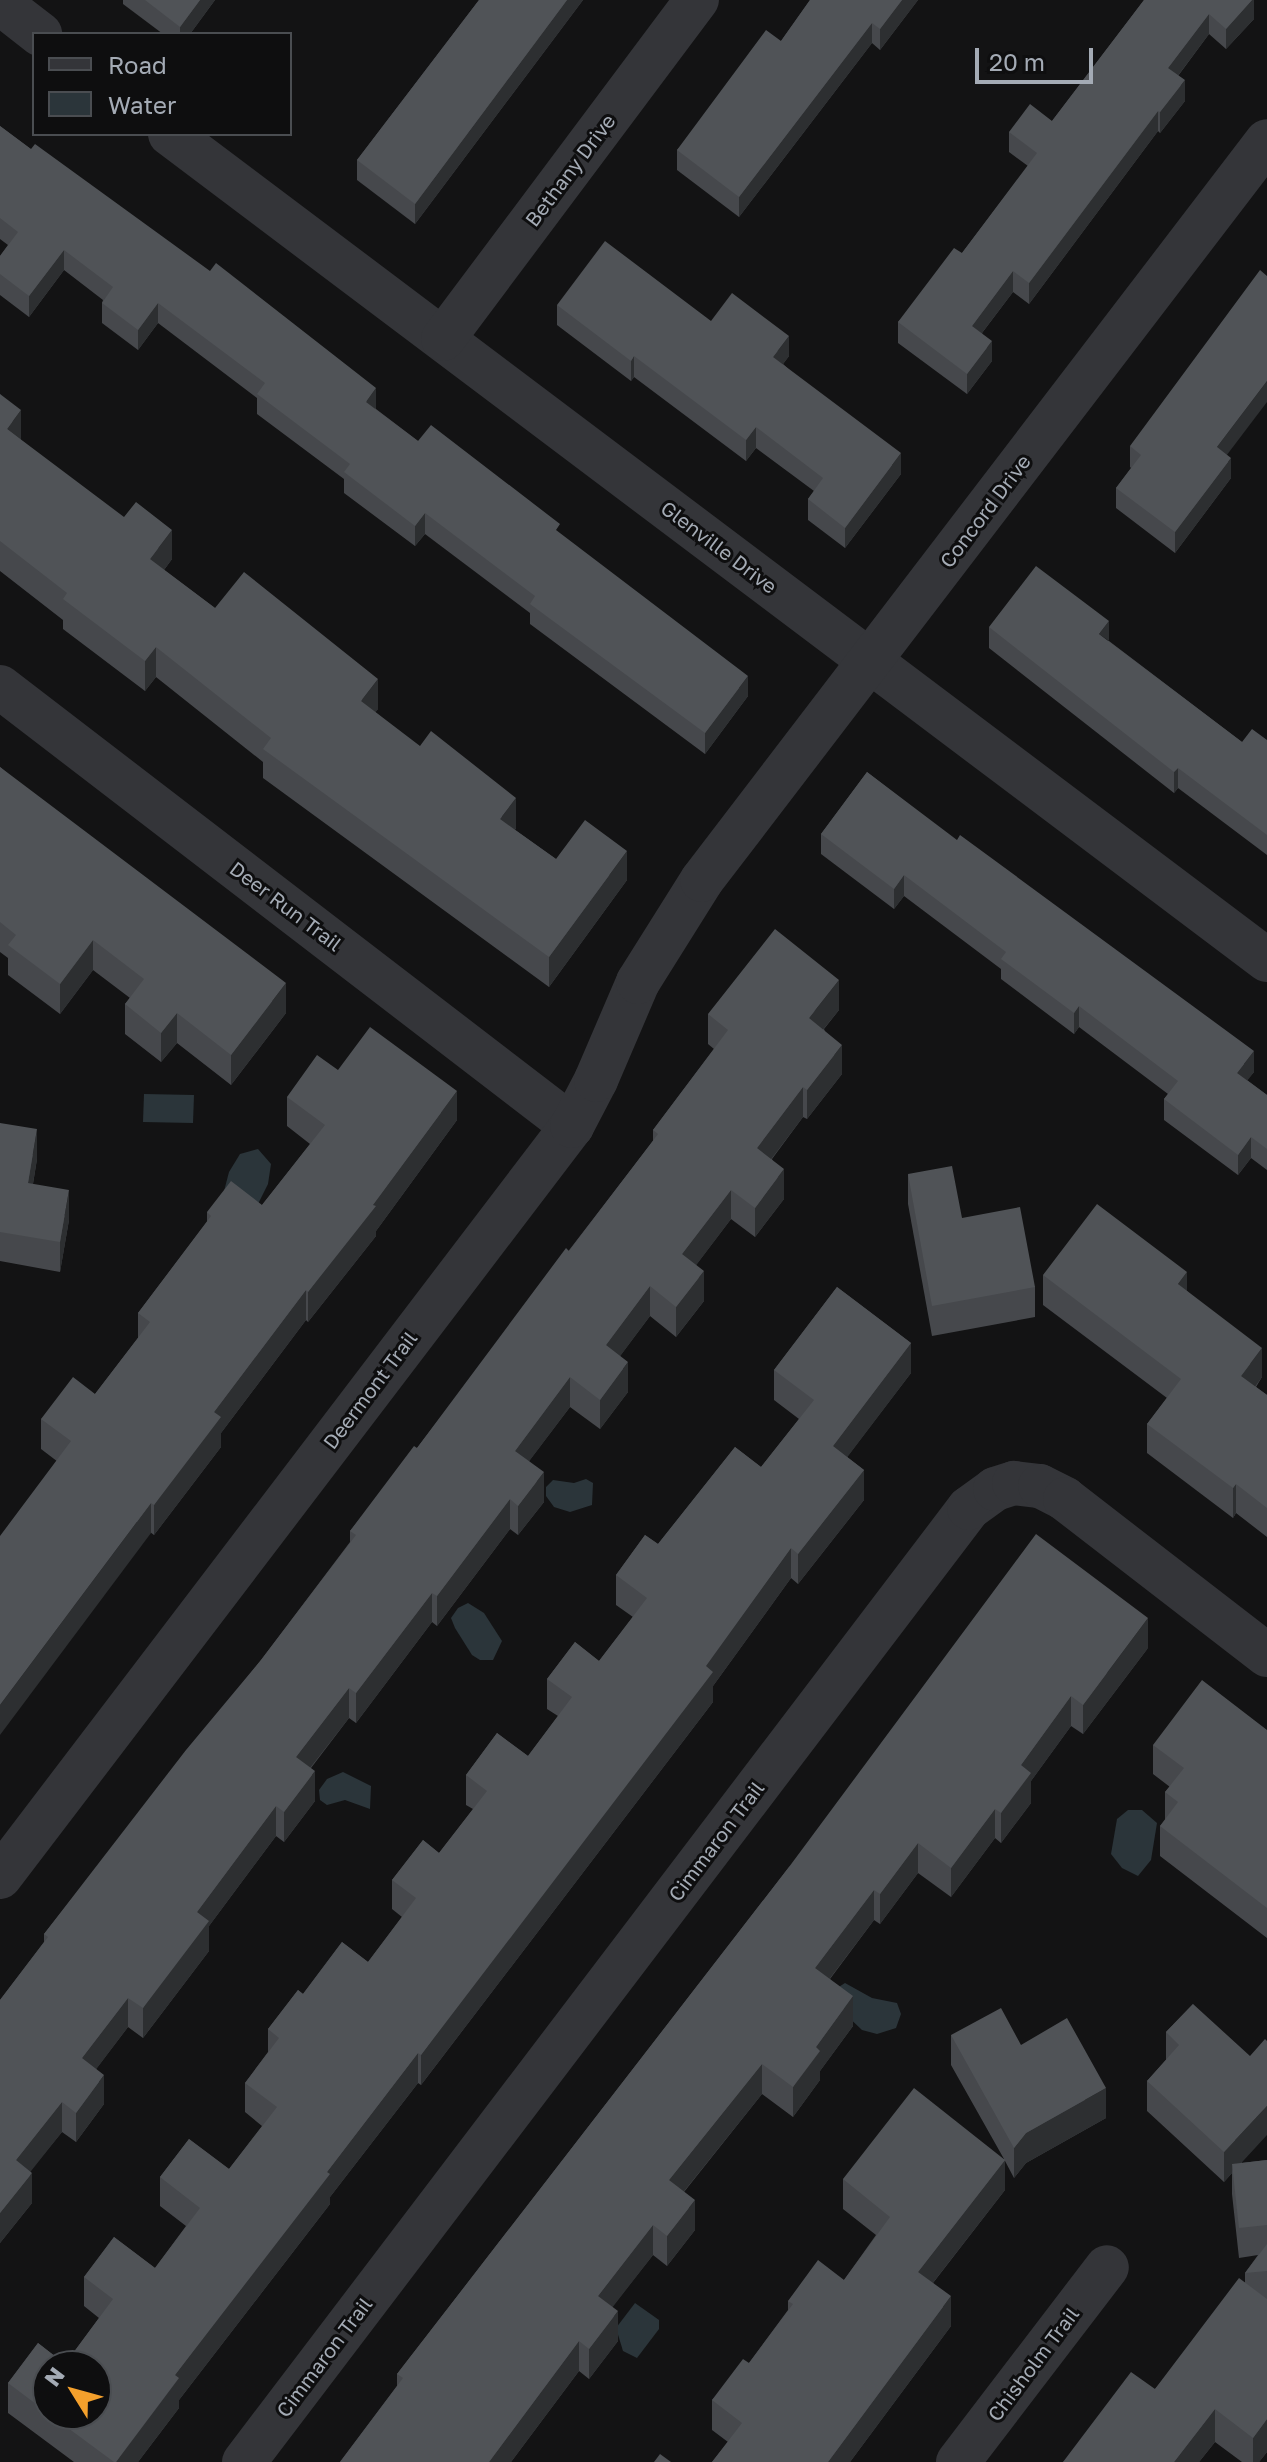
<!DOCTYPE html>
<html>
<head>
<meta charset="utf-8">
<style>
  body { margin:0 }
  #map { position:relative; width:1267px; height:2462px; overflow:hidden; background:#131314; font-family:"Golos Text",sans-serif }
  div>[style] { position:absolute }
  [style*='--x'] { left:calc(var(--x)*1px); top:calc(var(--y)*1px); width:calc(var(--w)*1px); rotate:calc(var(--a)*1deg) }
  .water>* { inset:0; background:#2b353a }
  .street>* { height:44px; margin:-22px; padding:0 22px; transform-origin:22px; border-radius:22px; background:#343539 }
  .wall>* { inset:0; background:#46484c }
  .shaded-wall>* { inset:0; background:#2d2f31 }
  .building>* { inset:0; background:#505357 }
  span { translate:-50% -50%; white-space:nowrap; text-align:center; line-height:1.15; -webkit-text-stroke:6px #0e0e0f; paint-order:stroke }
  .street-label { font-size:20px; color:#a4abb5 }
  .legend { position:absolute; left:32px; top:32px; width:260px; height:104px; box-sizing:border-box; background:#0e0e0f; border:2px solid #4a4d51; margin:0; padding:10px 14px; list-style:none; font-size:24px; color:#a4abb5 }
  .legend li { display:flex; align-items:center; gap:16px; height:40px }
  .legend b { width:40px; border:2px solid #4a4d51 }
  .north { position:absolute; left:32px; top:2350px; width:80px; height:80px; box-sizing:border-box; background:#0e0e0f; border:2px solid #4a4d51; border-radius:50%; rotate:307deg; font-size:22px; font-weight:700; line-height:32px; text-align:center; color:#a4abb5 }
  .north::after { content:''; display:block; margin:auto; width:28px; height:36px; background:#f4a02c; clip-path:polygon(50% 0,100% 100%,50% 72%,0 100%) }
  .scale { position:absolute; left:975px; top:48px; width:118px; height:36px; box-sizing:border-box; border:4px solid #a4abb5; border-top:0; padding-left:10px; font-size:24px; line-height:28px; white-space:nowrap; color:#a4abb5; -webkit-text-stroke:6px #0e0e0f; paint-order:stroke }
</style>
</head>
<body>
<div id="map">
  <div class="water">
    <div style="clip-path:polygon(144px 1094px,194px 1095px,193px 1123px,143px 1122px)"></div>
    <div style="clip-path:polygon(258px 1149px,271px 1164px,268px 1184px,258px 1204px,223px 1195px,229px 1172px,240px 1154px)"></div>
    <div style="clip-path:polygon(586px 1479px,593px 1483px,592px 1505px,570px 1512px,554px 1507px,546px 1496px,546px 1487px,553px 1480px,574px 1483px)"></div>
    <div style="clip-path:polygon(468px 1603px,484px 1613px,502px 1641px,493px 1660px,480px 1660px,472px 1655px,455px 1628px,451px 1618px,458px 1608px)"></div>
    <div style="clip-path:polygon(343px 1772px,371px 1786px,370px 1809px,345px 1800px,327px 1805px,320px 1800px,319px 1790px,327px 1779px)"></div>
    <div style="clip-path:polygon(1128px 1810px,1142px 1810px,1157px 1823px,1151px 1860px,1138px 1876px,1122px 1868px,1111px 1854px,1117px 1819px)"></div>
    <div style="clip-path:polygon(845px 1983px,872px 1998px,897px 2003px,901px 2014px,896px 2028px,877px 2034px,862px 2030px,843px 2012px,834px 1990px)"></div>
    <div style="clip-path:polygon(635px 2303px,659px 2320px,659px 2329px,637px 2358px,623px 2351px,616px 2328px)"></div>
  </div>
  <div class="street">
    <div style="--x:0;--y:3;--w:51;--a:37.8"></div>
    <div style="--x:170;--y:134;--w:1373;--a:36.98"></div>
    <div style="--x:443;--y:339;--w:424;--a:-53.2"></div>
    <div style="--x:0;--y:687;--w:721;--a:37.51"></div>
    <div style="--x:0;--y:1877;--w:944;--a:-52.71"></div>
    <div style="--x:572;--y:1126;--w:52;--a:-62.4"></div>
    <div style="--x:596;--y:1080;--w:107;--a:-66.8"></div>
    <div style="--x:638;--y:982;--w:120;--a:-57.9"></div>
    <div style="--x:702;--y:880;--w:930;--a:-52.6"></div>
    <div style="--x:244;--y:2462;--w:1198;--a:-52.77"></div>
    <div style="--x:969;--y:1508;--w:32;--a:-36"></div>
    <div style="--x:995;--y:1489;--w:20;--a:-18"></div>
    <div style="--x:1014;--y:1483;--w:26;--a:7"></div>
    <div style="--x:1040;--y:1486;--w:28;--a:27"></div>
    <div style="--x:1065;--y:1499;--w:255;--a:37.7"></div>
    <div style="--x:958;--y:2462;--w:245;--a:-52.6"></div>
  </div>
  <div class="wall">
    <div style="clip-path:polygon(123px 0,215px 0,190px 34px,163px 34px,123px 4px)"></div>
    <div style="clip-path:polygon(479px 0,583px 0,415px 224px,357px 180px,357px 160px)"></div>
    <div style="clip-path:polygon(810px 0,918px 0,880px 50px,872px 43px,739px 217px,677px 170px,677px 150px,781px 41px)"></div>
    <div style="clip-path:polygon(1144px 0,1254px 0,1254px 19px,1226px 49px,1209px 34px,1178px 76px,1185px 101px,1160px 133px,1158px 131px,1029px 304px,1013px 292px,982px 333px,992px 361px,967px 394px,898px 343px,898px 322px,962px 253px,1028px 166px,1009px 152px,1009px 132px,1052px 121px)"></div>
    <div style="clip-path:polygon(0 126px,376px 408px,376px 409px,418px 441px,560px 534px,748px 696px,705px 754px,530px 624px,530px 613px,425px 534px,415px 546px,344px 493px,344px 479px,257px 414px,257px 398px,158px 323px,138px 350px,102px 323px,102px 303px,103px 300px,64px 270px,29px 317px,0 295px,0 256px,8px 245px,0 239px)"></div>
    <div style="clip-path:polygon(557px 305px,711px 321px,789px 356px,783px 364px,901px 474px,845px 548px,808px 520px,808px 499px,814px 491px,756px 448px,746px 461px,634px 377px,631px 381px,557px 325px)"></div>
    <div style="clip-path:polygon(0 394px,21px 440px,172px 559px,164px 570px,215px 608px,378px 709px,375px 712px,516px 828px,515px 830px,556px 859px,627px 880px,549px 987px,263px 778px,263px 762px,156px 677px,145px 691px,63px 629px,63px 620px,0 571px)"></div>
    <div style="clip-path:polygon(1130px 446px,1227px 455px,1231px 478px,1175px 553px,1116px 508px,1116px 488px,1131px 468px,1130px 467px)"></div>
    <div style="clip-path:polygon(989px 627px,1109px 641px,1242px 742px,1267px 740px,1267px 855px,1178px 788px,1174px 793px,989px 648px)"></div>
    <div style="clip-path:polygon(0 767px,286px 1013px,231px 1085px,177px 1043px,161px 1062px,125px 1034px,125px 1004px,130px 998px,93px 970px,60px 1014px,8px 975px,8px 958px,0 952px)"></div>
    <div style="clip-path:polygon(867px 772px,1254px 1072px,1247px 1080px,1267px 1095px,1267px 1170px,1251px 1158px,1238px 1175px,1164px 1120px,1164px 1099px,1168px 1094px,1079px 1027px,1074px 1034px,1001px 979px,1001px 969px,904px 896px,894px 909px,821px 854px,821px 834px)"></div>
    <div style="clip-path:polygon(839px 1010px,824px 1029px,842px 1074px,807px 1119px,803px 1117px,772px 1159px,784px 1199px,755px 1237px,731px 1219px,696px 1265px,704px 1301px,676px 1337px,650px 1316px,620px 1356px,628px 1392px,600px 1429px,570px 1407px,529px 1461px,544px 1502px,518px 1535px,510px 1529px,437px 1626px,432px 1622px,356px 1723px,349px 1718px,311px 1768px,315px 1801px,284px 1842px,276px 1836px,209px 1926px,209px 1951px,143px 2038px,128px 2027px,96px 2069px,104px 2104px,76px 2142px,62px 2132px,30px 2171px,32px 2203px,0 2243px,0 2000px,44px 1942px,44px 1934px,261px 1660px,350px 1542px,350px 1531px,417px 1448px,653px 1141px,653px 1130px,714px 1049px,708px 1044px,708px 1014px)"></div>
    <div style="clip-path:polygon(338px 1070px,457px 1120px,376px 1231px,376px 1236px,308px 1322px,306px 1320px,221px 1433px,221px 1447px,154px 1535px,41px 1449px,41px 1419px,95px 1394px,138px 1338px,138px 1313px,207px 1222px,207px 1212px,262px 1205px,310px 1144px,287px 1126px,287px 1097px)"></div>
    <div style="clip-path:polygon(0 1123px,37px 1159px,33px 1184px,69px 1220px,60px 1272px,0 1261px)"></div>
    <div style="clip-path:polygon(908px 1174px,962px 1218px,1035px 1287px,1035px 1317px,932px 1336px,908px 1204px)"></div>
    <div style="clip-path:polygon(1043px 1275px,1187px 1291px,1262px 1377px,1256px 1387px,1267px 1395px,1267px 1537px,1236px 1513px,1233px 1518px,1147px 1453px,1147px 1424px,1167px 1398px,1043px 1305px)"></div>
    <div style="clip-path:polygon(evenodd,837px 1287px,911px 1343px,911px 1373px,847px 1457px,864px 1470px,864px 1500px,798px 1584px,791px 1578px,713px 1686px,713px 1702px,421px 2085px,418px 2083px,330px 2197px,330px 2204px,179px 2400px,179px 2408px,138px 2462px,74px 2462px,8px 2413px,8px 2383px,38px 2343px,65px 2364px,99px 2318px,84px 2306px,84px 2277px,114px 2237px,155px 2268px,186px 2226px,160px 2206px,160px 2177px,189px 2139px,229px 2169px,262px 2126px,245px 2112px,245px 2083px,268px 2052px,268px 2029px,298px 1990px,303px 1994px,342px 1942px,368px 1962px,402px 1917px,392px 1909px,392px 1880px,423px 1840px,439px 1853px,473px 1809px,466px 1805px,466px 1775px,497px 1733px,528px 1756px,558px 1716px,547px 1709px,547px 1679px,575px 1642px,599px 1661px,633px 1617px,616px 1605px,616px 1575px,645px 1535px,658px 1544px,735px 1447px,761px 1467px,799px 1419px,774px 1400px,774px 1370px,837px 1287px,48px 2366px,96px 2366px,96px 2414px,48px 2414px,48px 2366px)"></div>
    <div style="clip-path:polygon(1148px 1648px,1083px 1734px,1071px 1726px,1031px 1781px,1031px 1803px,1001px 1843px,995px 1838px,951px 1897px,918px 1873px,880px 1924px,874px 1920px,830px 1979px,853px 2026px,820px 2071px,820px 2080px,793px 2117px,762px 2094px,684px 2192px,695px 2230px,667px 2266px,653px 2255px,612px 2307px,618px 2341px,589px 2379px,579px 2371px,511px 2462px,340px 2462px,397px 2386px,397px 2374px,789px 1867px)"></div>
    <div style="clip-path:polygon(1267px 1730px,1267px 1938px,1160px 1856px,1160px 1826px,1165px 1820px,1165px 1792px,1170px 1787px,1153px 1774px,1153px 1745px)"></div>
    <div style="clip-path:polygon(1193px 2004px,1242px 2163px,1267px 2160px,1267px 2452px,1259px 2462px,1242px 2462px,1215px 2442px,1199px 2462px,1063px 2462px,1155px 2389px,1245px 2282px,1245px 2273px,1258px 2255px,1239px 2258px,1232px 2194px,1232px 2173px,1224px 2182px,1147px 2111px,1147px 2081px,1166px 2060px,1166px 2032px)"></div>
    <div style="clip-path:polygon(951px 2035px,1021px 2045px,1106px 2118px,1026px 2163px,1014px 2178px,1005px 2161px,1005px 2190px,933px 2283px,951px 2326px,850px 2462px,712px 2462px,728px 2442px,712px 2430px,712px 2400px,749px 2363px,788px 2310px,788px 2301px,844px 2280px,876px 2235px,843px 2209px,843px 2179px,1004px 2159px,951px 2065px)"></div>
  </div>
  <div class="shaded-wall">
    <div style="clip-path:polygon(200px 0,215px 0,190px 34px,180px 34px,180px 27px)"></div>
    <div style="clip-path:polygon(567px 0,583px 0,415px 224px,415px 204px)"></div>
    <div style="clip-path:polygon(902px 0,918px 0,880px 50px,880px 29px)"></div>
    <div style="clip-path:polygon(1252px 0,1254px 0,1254px 19px,1226px 49px,1226px 29px)"></div>
    <div style="clip-path:polygon(1209px 14px,1209px 34px,1168px 89px,1168px 68px)"></div>
    <div style="clip-path:polygon(872px 23px,872px 43px,739px 217px,739px 197px)"></div>
    <div style="clip-path:polygon(1185px 80px,1185px 101px,1160px 133px,1160px 112px)"></div>
    <div style="clip-path:polygon(1158px 111px,1158px 131px,1029px 304px,1029px 283px)"></div>
    <div style="clip-path:polygon(64px 250px,64px 270px,29px 317px,29px 296px)"></div>
    <div style="clip-path:polygon(1013px 271px,1013px 292px,972px 346px,972px 326px)"></div>
    <div style="clip-path:polygon(158px 303px,158px 323px,138px 350px,138px 330px)"></div>
    <div style="clip-path:polygon(789px 336px,789px 356px,773px 377px,773px 357px)"></div>
    <div style="clip-path:polygon(992px 341px,992px 361px,967px 394px,967px 374px)"></div>
    <div style="clip-path:polygon(634px 356px,634px 377px,631px 381px,631px 361px)"></div>
    <div style="clip-path:polygon(1267px 381px,1267px 402px,1217px 468px,1217px 447px)"></div>
    <div style="clip-path:polygon(376px 388px,376px 408px,366px 422px,366px 402px)"></div>
    <div style="clip-path:polygon(21px 410px,21px 440px,7px 429px)"></div>
    <div style="clip-path:polygon(756px 427px,756px 448px,746px 461px,746px 440px)"></div>
    <div style="clip-path:polygon(901px 453px,901px 474px,845px 548px,845px 528px)"></div>
    <div style="clip-path:polygon(1231px 458px,1231px 478px,1175px 553px,1175px 532px)"></div>
    <div style="clip-path:polygon(425px 513px,425px 534px,415px 546px,415px 526px)"></div>
    <div style="clip-path:polygon(172px 530px,172px 559px,150px 589px,150px 559px)"></div>
    <div style="clip-path:polygon(1109px 621px,1109px 641px,1099px 634px)"></div>
    <div style="clip-path:polygon(156px 647px,156px 677px,145px 691px,145px 661px)"></div>
    <div style="clip-path:polygon(748px 676px,748px 696px,705px 754px,705px 733px)"></div>
    <div style="clip-path:polygon(378px 679px,378px 709px,361px 731px,361px 701px)"></div>
    <div style="clip-path:polygon(1178px 768px,1178px 788px,1174px 793px,1174px 772px)"></div>
    <div style="clip-path:polygon(516px 798px,516px 828px,500px 849px,500px 819px)"></div>
    <div style="clip-path:polygon(627px 851px,627px 880px,549px 987px,549px 957px)"></div>
    <div style="clip-path:polygon(904px 875px,904px 896px,894px 909px,894px 889px)"></div>
    <div style="clip-path:polygon(93px 940px,93px 970px,60px 1014px,60px 984px)"></div>
    <div style="clip-path:polygon(839px 980px,839px 1010px,809px 1047px,809px 1018px)"></div>
    <div style="clip-path:polygon(286px 983px,286px 1013px,231px 1085px,231px 1055px)"></div>
    <div style="clip-path:polygon(1079px 1006px,1079px 1027px,1074px 1034px,1074px 1013px)"></div>
    <div style="clip-path:polygon(177px 1013px,177px 1043px,161px 1062px,161px 1033px)"></div>
    <div style="clip-path:polygon(842px 1045px,842px 1074px,807px 1119px,807px 1090px)"></div>
    <div style="clip-path:polygon(1254px 1051px,1254px 1072px,1237px 1094px,1237px 1073px)"></div>
    <div style="clip-path:polygon(803px 1087px,803px 1117px,757px 1178px,757px 1148px)"></div>
    <div style="clip-path:polygon(457px 1091px,457px 1120px,376px 1231px,376px 1236px,308px 1322px,308px 1292px)"></div>
    <div style="clip-path:polygon(37px 1129px,37px 1159px,28px 1213px,28px 1183px)"></div>
    <div style="clip-path:polygon(1251px 1137px,1251px 1158px,1238px 1175px,1238px 1155px)"></div>
    <div style="clip-path:polygon(784px 1169px,784px 1199px,755px 1237px,755px 1208px)"></div>
    <div style="clip-path:polygon(69px 1190px,69px 1220px,60px 1272px,60px 1242px)"></div>
    <div style="clip-path:polygon(731px 1190px,731px 1219px,682px 1284px,682px 1254px)"></div>
    <div style="clip-path:polygon(704px 1271px,704px 1301px,676px 1337px,676px 1307px)"></div>
    <div style="clip-path:polygon(1187px 1272px,1187px 1302px,1178px 1284px)"></div>
    <div style="clip-path:polygon(650px 1286px,650px 1316px,606px 1375px,606px 1345px)"></div>
    <div style="clip-path:polygon(306px 1290px,306px 1320px,221px 1433px,221px 1447px,154px 1535px,154px 1505px,214px 1412px)"></div>
    <div style="clip-path:polygon(911px 1343px,911px 1373px,833px 1476px,833px 1446px)"></div>
    <div style="clip-path:polygon(1262px 1348px,1262px 1377px,1241px 1406px,1241px 1376px)"></div>
    <div style="clip-path:polygon(628px 1362px,628px 1392px,600px 1429px,600px 1400px)"></div>
    <div style="clip-path:polygon(570px 1377px,570px 1407px,515px 1480px,515px 1451px)"></div>
    <div style="clip-path:polygon(864px 1470px,864px 1500px,798px 1584px,798px 1554px)"></div>
    <div style="clip-path:polygon(544px 1472px,544px 1502px,518px 1535px,518px 1506px)"></div>
    <div style="clip-path:polygon(1236px 1484px,1236px 1513px,1233px 1518px,1233px 1488px)"></div>
    <div style="clip-path:polygon(510px 1499px,510px 1529px,437px 1626px,437px 1596px)"></div>
    <div style="clip-path:polygon(151px 1503px,151px 1533px,0 1735px,0 1705px)"></div>
    <div style="clip-path:polygon(791px 1548px,791px 1578px,713px 1686px,713px 1702px,421px 2085px,421px 2055px)"></div>
    <div style="clip-path:polygon(432px 1593px,432px 1622px,356px 1723px,356px 1693px)"></div>
    <div style="clip-path:polygon(1148px 1618px,1148px 1648px,1083px 1734px,1083px 1705px)"></div>
    <div style="clip-path:polygon(349px 1688px,349px 1718px,296px 1786px,296px 1757px)"></div>
    <div style="clip-path:polygon(1071px 1696px,1071px 1726px,1031px 1781px,1031px 1803px,1001px 1843px,1001px 1813px,1021px 1765px)"></div>
    <div style="clip-path:polygon(315px 1771px,315px 1801px,284px 1842px,284px 1812px)"></div>
    <div style="clip-path:polygon(276px 1806px,276px 1836px,209px 1926px,209px 1951px,143px 2038px,143px 2008px,197px 1912px)"></div>
    <div style="clip-path:polygon(995px 1809px,995px 1838px,951px 1897px,951px 1868px)"></div>
    <div style="clip-path:polygon(918px 1843px,918px 1873px,880px 1924px,880px 1894px)"></div>
    <div style="clip-path:polygon(874px 1890px,874px 1920px,815px 1998px,815px 1968px)"></div>
    <div style="clip-path:polygon(853px 1996px,853px 2026px,820px 2071px,820px 2080px,793px 2117px,793px 2087px,816px 2047px)"></div>
    <div style="clip-path:polygon(128px 1998px,128px 2027px,82px 2088px,82px 2058px)"></div>
    <div style="clip-path:polygon(418px 2053px,418px 2083px,330px 2197px,330px 2204px,179px 2400px,179px 2408px,138px 2462px,116px 2462px,175px 2375px,327px 2172px)"></div>
    <div style="clip-path:polygon(762px 2064px,762px 2094px,669px 2210px,669px 2180px)"></div>
    <div style="clip-path:polygon(104px 2075px,104px 2104px,76px 2142px,76px 2113px)"></div>
    <div style="clip-path:polygon(1106px 2088px,1106px 2118px,1026px 2163px,1014px 2178px,1014px 2148px,1026px 2133px)"></div>
    <div style="clip-path:polygon(62px 2102px,62px 2132px,16px 2190px,16px 2160px)"></div>
    <div style="clip-path:polygon(1267px 2106px,1267px 2135px,1233px 2172px,1232px 2164px,1232px 2173px,1224px 2182px,1224px 2152px)"></div>
    <div style="clip-path:polygon(1005px 2160px,1005px 2190px,918px 2302px,918px 2272px)"></div>
    <div style="clip-path:polygon(32px 2173px,32px 2203px,0 2243px,0 2213px)"></div>
    <div style="clip-path:polygon(695px 2200px,695px 2230px,667px 2266px,667px 2236px)"></div>
    <div style="clip-path:polygon(653px 2225px,653px 2255px,598px 2326px,598px 2296px)"></div>
    <div style="clip-path:polygon(951px 2296px,951px 2326px,850px 2462px,828px 2462px)"></div>
    <div style="clip-path:polygon(618px 2311px,618px 2341px,589px 2379px,589px 2349px)"></div>
    <div style="clip-path:polygon(579px 2341px,579px 2371px,511px 2462px,489px 2462px)"></div>
    <div style="clip-path:polygon(1215px 2409px,1215px 2442px,1199px 2462px,1174px 2462px)"></div>
    <div style="clip-path:polygon(1267px 2419px,1267px 2452px,1259px 2462px,1253px 2462px,1253px 2438px)"></div>
  </div>
  <div class="building">
    <div style="clip-path:polygon(145px 0,200px 0,180px 27px)"></div>
    <div style="clip-path:polygon(479px 0,567px 0,415px 204px,357px 160px)"></div>
    <div style="clip-path:polygon(810px 0,902px 0,880px 29px,872px 23px,739px 197px,677px 150px,766px 30px,781px 41px)"></div>
    <div style="clip-path:polygon(1144px 0,1252px 0,1226px 29px,1209px 14px,1168px 68px,1185px 80px,1160px 112px,1158px 111px,1029px 283px,1013px 271px,972px 326px,992px 341px,967px 374px,898px 322px,954px 248px,962px 253px,1037px 153px,1009px 132px,1030px 104px,1052px 121px)"></div>
    <div style="clip-path:polygon(0 126px,31px 149px,35px 144px,210px 271px,216px 263px,376px 388px,366px 402px,418px 441px,431px 425px,560px 524px,556px 530px,748px 676px,705px 733px,530px 604px,535px 596px,425px 513px,415px 526px,344px 472px,350px 464px,257px 394px,265px 383px,158px 303px,138px 330px,102px 303px,113px 287px,64px 250px,29px 296px,0 274px,0 256px,18px 232px,0 218px)"></div>
    <div style="clip-path:polygon(605px 241px,711px 321px,732px 293px,789px 336px,773px 357px,901px 453px,845px 528px,808px 499px,823px 478px,756px 427px,746px 440px,634px 356px,631px 361px,557px 305px)"></div>
    <div style="clip-path:polygon(1260px 270px,1267px 276px,1267px 381px,1217px 447px,1231px 458px,1175px 532px,1116px 488px,1141px 455px,1130px 446px)"></div>
    <div style="clip-path:polygon(0 394px,21px 410px,7px 429px,124px 517px,136px 502px,172px 530px,150px 559px,215px 608px,244px 572px,378px 679px,361px 701px,420px 746px,431px 731px,516px 798px,500px 819px,556px 859px,585px 820px,627px 851px,549px 957px,263px 749px,271px 738px,156px 647px,145px 661px,63px 599px,67px 593px,0 541px)"></div>
    <div style="clip-path:polygon(1036px 566px,1109px 621px,1099px 634px,1242px 742px,1252px 729px,1267px 740px,1267px 835px,1178px 768px,1174px 772px,989px 627px)"></div>
    <div style="clip-path:polygon(0 767px,286px 983px,231px 1055px,177px 1013px,161px 1033px,125px 1004px,144px 979px,93px 940px,60px 984px,8px 945px,16px 935px,0 922px)"></div>
    <div style="clip-path:polygon(867px 772px,957px 840px,960px 835px,1254px 1051px,1237px 1073px,1267px 1095px,1267px 1149px,1251px 1137px,1238px 1155px,1164px 1099px,1178px 1081px,1079px 1006px,1074px 1013px,1001px 959px,1006px 952px,904px 875px,894px 889px,821px 834px)"></div>
    <div style="clip-path:polygon(775px 929px,839px 980px,809px 1018px,842px 1045px,807px 1090px,803px 1087px,757px 1148px,784px 1169px,755px 1208px,731px 1190px,682px 1254px,704px 1271px,676px 1307px,650px 1286px,606px 1345px,628px 1362px,600px 1400px,570px 1377px,515px 1451px,544px 1472px,518px 1506px,510px 1499px,437px 1596px,432px 1593px,356px 1693px,349px 1688px,296px 1757px,315px 1771px,284px 1812px,276px 1806px,197px 1912px,209px 1921px,143px 2008px,128px 1998px,82px 2058px,104px 2075px,76px 2113px,62px 2102px,16px 2160px,32px 2173px,0 2213px,0 2000px,48px 1937px,44px 1934px,186px 1750px,261px 1660px,356px 1535px,350px 1531px,414px 1446px,417px 1448px,566px 1248px,569px 1251px,658px 1134px,653px 1130px,728px 1030px,708px 1014px)"></div>
    <div style="clip-path:polygon(370px 1027px,457px 1091px,373px 1205px,376px 1206px,308px 1292px,306px 1290px,214px 1412px,221px 1417px,154px 1505px,151px 1503px,0 1705px,0 1536px,71px 1441px,41px 1419px,73px 1377px,95px 1394px,150px 1322px,138px 1313px,211px 1216px,207px 1212px,231px 1181px,262px 1205px,325px 1125px,287px 1097px,317px 1055px,338px 1070px)"></div>
    <div style="clip-path:polygon(0 1123px,37px 1129px,28px 1183px,69px 1190px,60px 1242px,0 1232px)"></div>
    <div style="clip-path:polygon(952px 1166px,962px 1218px,1020px 1207px,1035px 1287px,932px 1306px,908px 1174px)"></div>
    <div style="clip-path:polygon(1097px 1204px,1187px 1272px,1178px 1284px,1262px 1348px,1241px 1376px,1267px 1395px,1267px 1508px,1236px 1484px,1233px 1488px,1147px 1424px,1181px 1379px,1043px 1275px)"></div>
    <div style="clip-path:polygon(837px 1287px,911px 1343px,833px 1446px,864px 1470px,798px 1554px,791px 1548px,706px 1666px,713px 1672px,421px 2055px,418px 2053px,327px 2172px,330px 2174px,175px 2375px,179px 2378px,116px 2462px,114px 2462px,49px 2414px,96px 2414px,96px 2366px,48px 2366px,48px 2413px,8px 2383px,38px 2343px,65px 2364px,113px 2299px,84px 2277px,114px 2237px,155px 2268px,200px 2208px,160px 2177px,189px 2139px,229px 2169px,277px 2107px,245px 2083px,279px 2038px,268px 2029px,298px 1990px,303px 1994px,342px 1942px,368px 1962px,416px 1898px,392px 1880px,423px 1840px,439px 1853px,487px 1791px,466px 1775px,497px 1733px,528px 1756px,572px 1697px,547px 1679px,575px 1642px,599px 1661px,647px 1598px,616px 1575px,645px 1535px,658px 1544px,735px 1447px,761px 1467px,814px 1400px,774px 1370px)"></div>
    <div style="clip-path:polygon(1036px 1534px,1148px 1618px,1083px 1705px,1071px 1696px,1021px 1765px,1031px 1773px,1001px 1813px,995px 1809px,951px 1868px,918px 1843px,880px 1894px,874px 1890px,815px 1968px,853px 1996px,816px 2047px,820px 2051px,793px 2087px,762px 2064px,669px 2180px,695px 2200px,667px 2236px,653px 2225px,598px 2296px,618px 2311px,589px 2349px,579px 2341px,489px 2462px,340px 2462px,403px 2378px,397px 2374px,789px 1867px)"></div>
    <div style="clip-path:polygon(1202px 1680px,1267px 1730px,1267px 1908px,1160px 1826px,1178px 1802px,1165px 1792px,1184px 1768px,1153px 1745px)"></div>
    <div style="clip-path:polygon(1193px 2004px,1250px 2056px,1265px 2039px,1267px 2041px,1267px 2106px,1224px 2152px,1147px 2081px,1179px 2045px,1166px 2032px)"></div>
    <div style="clip-path:polygon(1001px 2008px,1021px 2045px,1067px 2018px,1106px 2088px,1026px 2133px,1014px 2148px,951px 2035px)"></div>
    <div style="clip-path:polygon(914px 2088px,1005px 2160px,918px 2272px,951px 2296px,828px 2462px,712px 2462px,742px 2423px,712px 2400px,743px 2359px,749px 2363px,793px 2304px,788px 2301px,818px 2260px,844px 2280px,890px 2217px,843px 2179px)"></div>
    <div style="clip-path:polygon(1267px 2160px,1267px 2225px,1239px 2228px,1232px 2164px)"></div>
    <div style="clip-path:polygon(1267px 2244px,1267px 2271px,1245px 2273px)"></div>
    <div style="clip-path:polygon(1239px 2278px,1267px 2299px,1267px 2419px,1253px 2438px,1215px 2409px,1174px 2462px,1063px 2462px,1131px 2372px,1155px 2389px)"></div>
    <div style="clip-path:polygon(660px 2454px,671px 2462px,654px 2462px)"></div>
  </div>
  <div class="street-label">
    <span style="left:570px;top:170px;rotate:-53deg">Bethany Drive</span>
    <span style="left:985px;top:511px;rotate:-53deg">Concord Drive</span>
    <span style="left:719px;top:547px;rotate:37deg">Glenville Drive</span>
    <span style="left:286px;top:906px;rotate:37deg">Deer Run Trail</span>
    <span style="left:370px;top:1390px;rotate:-53deg">Deermont Trail</span>
    <span style="left:716px;top:1841px;rotate:-53deg">Cimmaron Trail</span>
    <span style="left:324px;top:2357px;rotate:-53deg">Cimmaron Trail</span>
    <span style="left:1033px;top:2364px;rotate:-53deg">Chisholm Trail</span>
  </div>
  <ul class="legend">
  <li><b style="height:10px;background:#343539"></b>Road</li>
  <li><b style="height:22px;background:#2b353a"></b>Water</li>
  </ul>
  <div class="north">N</div>
  <div class="scale">20 m</div>
</div>
</body>
</html>
